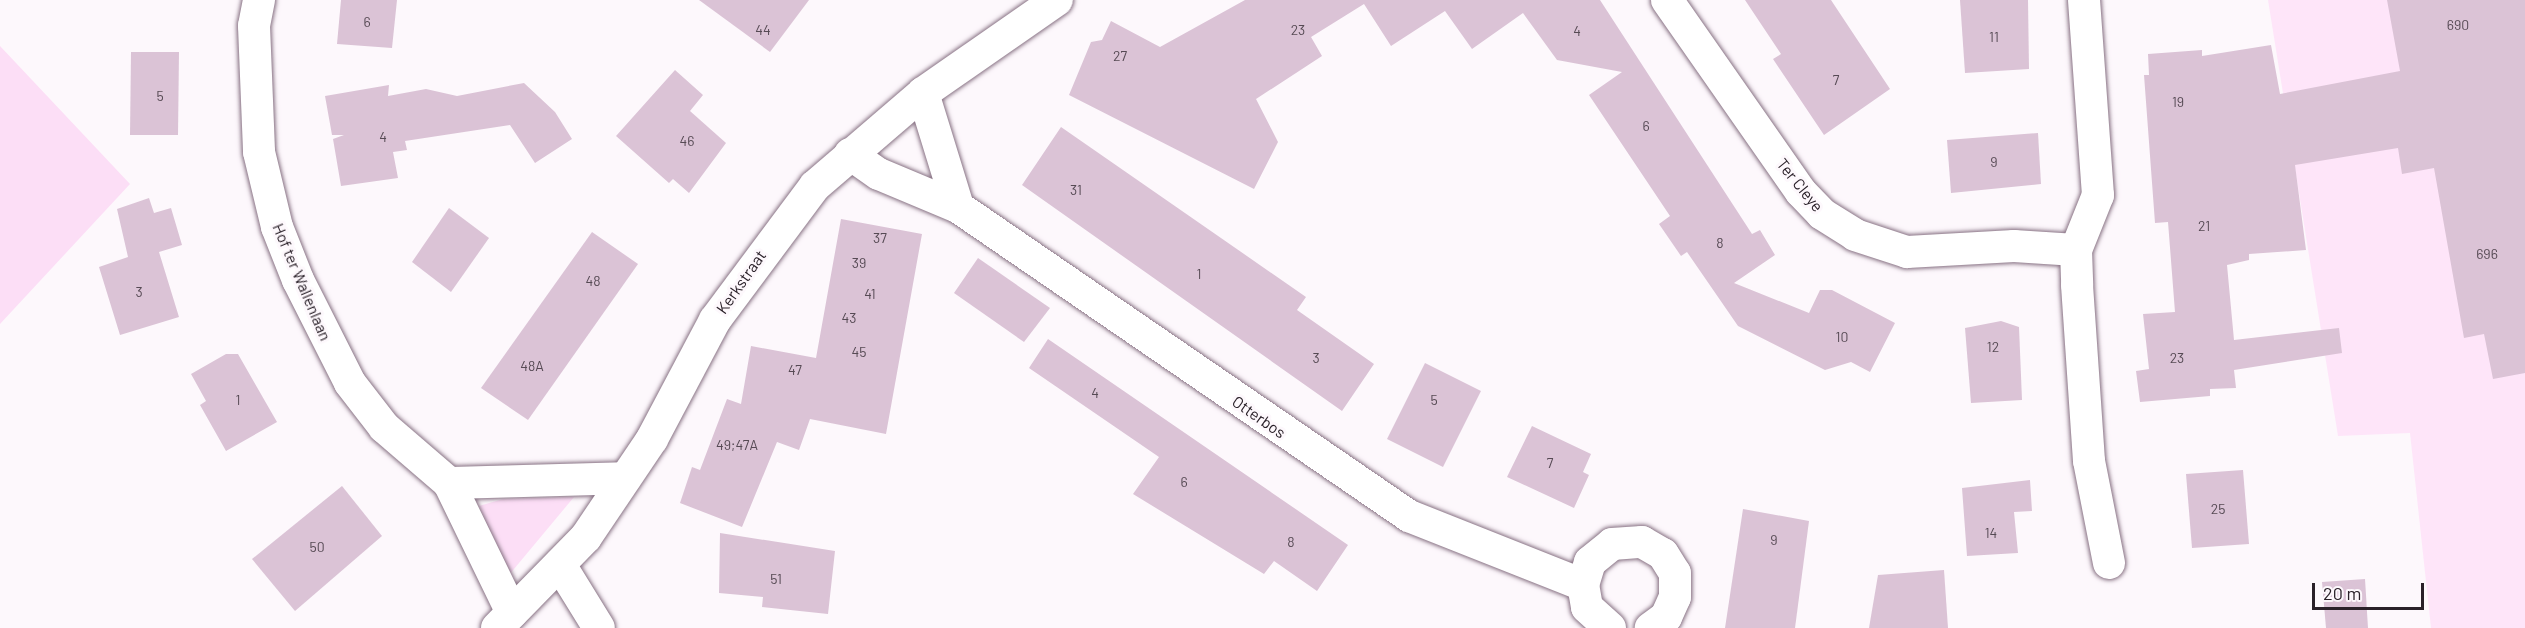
<!DOCTYPE html>
<html>
<head>
<meta charset="utf-8">
<style>
  body { margin:0 }
  #map { position:relative; width:2525px; height:628px; overflow:hidden; background:#fdf8fc; font-family:Barlow,sans-serif }
  div>[style] { position:absolute }
  [style*='--x'] { left:calc(var(--x)*1px); top:calc(var(--y)*1px); width:calc(var(--w)*1px); rotate:calc(var(--a)*1deg) }
  .built>* { inset:0; background:#fee5f9 }
  .green>* { inset:0; background:#fcdef6 }
  .building>* { inset:0; background:#dbc3d6 }
  .roads { filter:drop-shadow(0 0 2px #887284) drop-shadow(0 0 2px #887284) }
  .street>* { height:32px; margin:-16px; padding:0 16px; transform-origin:16px; border-radius:16px; background:#fff }
  span { translate:-50% -50%; white-space:nowrap; text-align:center; line-height:1.15; -webkit-text-stroke:6px #fdf8fc; paint-order:stroke }
  .number-label { font-size:14px; color:#564a54 }
  .number-label span { -webkit-text-stroke-width:0 }
  .street-label { font-size:16px; color:#2a2129 }
  .scale { position:absolute; left:2312px; top:583px; width:112px; height:27px; box-sizing:border-box; border:3px solid #2a2129; border-top:0; padding-left:8px; font-size:18px; line-height:21px; white-space:nowrap; color:#2a2129; -webkit-text-stroke:4px #fdf8fc; paint-order:stroke }
</style>
</head>
<body>
<div id="map">
  <div class="built">
    <div style="clip-path:polygon(2268px 0,2525px 0,2525px 628px,2431px 628px,2410px 433px,2338px 436px)"></div>
  </div>
  <div class="green">
    <div style="clip-path:polygon(0 46px,130px 184px,0 324px)"></div>
    <div style="clip-path:polygon(574px 497px,509px 575px,479px 506px,503px 499px)"></div>
  </div>
  <div class="building">
    <div style="clip-path:polygon(341px 0,397px 0,392px 48px,337px 44px)"></div>
    <div style="clip-path:polygon(699px 0,809px 0,770px 52px)"></div>
    <div style="clip-path:polygon(1245px 0,1600px 0,1752px 234px,1760px 230px,1775px 255px,1734px 283px,1809px 313px,1820px 290px,1832px 290px,1895px 323px,1870px 372px,1851px 362px,1825px 370px,1738px 326px,1687px 252px,1681px 256px,1659px 224px,1670px 216px,1589px 95px,1622px 72px,1557px 60px,1523px 13px,1472px 49px,1445px 11px,1391px 46px,1364px 4px,1311px 37px,1322px 56px,1256px 99px,1278px 142px,1254px 189px,1069px 95px,1091px 42px,1102px 40px,1111px 21px,1160px 47px)"></div>
    <div style="clip-path:polygon(1745px 0,1831px 0,1890px 89px,1824px 135px,1773px 59px,1781px 54px)"></div>
    <div style="clip-path:polygon(1960px 0,2028px 0,2029px 69px,1965px 73px)"></div>
    <div style="clip-path:polygon(2387px 0,2525px 0,2525px 373px,2493px 379px,2484px 334px,2464px 338px,2434px 168px,2402px 174px,2398px 148px,2295px 165px,2306px 250px,2249px 254px,2249px 260px,2227px 265px,2234px 340px,2339px 328px,2342px 353px,2234px 370px,2236px 388px,2210px 389px,2210px 396px,2140px 402px,2136px 371px,2149px 369px,2143px 314px,2175px 312px,2168px 222px,2155px 223px,2144px 75px,2149px 75px,2148px 54px,2202px 50px,2202px 56px,2271px 45px,2280px 94px,2400px 71px)"></div>
    <div style="clip-path:polygon(131px 52px,179px 52px,178px 135px,130px 135px)"></div>
    <div style="clip-path:polygon(675px 70px,703px 95px,690px 111px,726px 143px,689px 193px,673px 179px,669px 183px,616px 136px)"></div>
    <div style="clip-path:polygon(524px 83px,555px 112px,572px 139px,535px 163px,510px 125px,405px 141px,407px 150px,393px 152px,398px 178px,341px 186px,333px 139px,344px 135px,332px 135px,325px 96px,389px 85px,388px 96px,426px 89px,457px 96px)"></div>
    <div style="clip-path:polygon(1061px 127px,1306px 297px,1297px 310px,1374px 364px,1342px 411px,1022px 185px)"></div>
    <div style="clip-path:polygon(2038px 133px,2041px 184px,1951px 193px,1947px 140px)"></div>
    <div style="clip-path:polygon(149px 198px,154px 213px,171px 208px,182px 245px,159px 252px,179px 317px,120px 335px,99px 267px,128px 257px,117px 209px)"></div>
    <div style="clip-path:polygon(449px 208px,489px 238px,451px 292px,412px 262px)"></div>
    <div style="clip-path:polygon(841px 219px,922px 234px,886px 434px,810px 419px,799px 450px,777px 442px,742px 527px,680px 503px,692px 467px,700px 470px,727px 399px,741px 404px,751px 346px,816px 358px)"></div>
    <div style="clip-path:polygon(592px 232px,638px 264px,528px 420px,481px 388px)"></div>
    <div style="clip-path:polygon(978px 258px,1050px 308px,1024px 342px,954px 293px)"></div>
    <div style="clip-path:polygon(2001px 321px,2019px 327px,2022px 400px,1971px 403px,1965px 328px)"></div>
    <div style="clip-path:polygon(1048px 339px,1348px 545px,1317px 591px,1274px 561px,1264px 574px,1133px 494px,1159px 457px,1029px 368px)"></div>
    <div style="clip-path:polygon(226px 354px,238px 354px,277px 422px,226px 451px,200px 405px,206px 401px,191px 374px)"></div>
    <div style="clip-path:polygon(1425px 363px,1481px 391px,1443px 467px,1387px 439px)"></div>
    <div style="clip-path:polygon(1532px 426px,1591px 454px,1583px 472px,1589px 475px,1574px 508px,1507px 477px)"></div>
    <div style="clip-path:polygon(2243px 470px,2249px 544px,2192px 548px,2186px 474px)"></div>
    <div style="clip-path:polygon(2030px 480px,2032px 511px,2014px 512px,2018px 553px,1967px 556px,1962px 488px)"></div>
    <div style="clip-path:polygon(342px 486px,382px 536px,295px 611px,252px 559px)"></div>
    <div style="clip-path:polygon(1743px 509px,1809px 521px,1795px 628px,1725px 628px)"></div>
    <div style="clip-path:polygon(720px 533px,835px 551px,828px 614px,762px 607px,763px 597px,719px 593px)"></div>
    <div style="clip-path:polygon(1944px 570px,1948px 628px,1869px 628px,1878px 575px)"></div>
    <div style="clip-path:polygon(2365px 579px,2368px 628px,2326px 628px,2322px 582px)"></div>
  </div>
  <div class="roads">
    <div class="street">
      <div style="--x:259;--y:0;--w:26;--a:101"></div>
      <div style="--x:254;--y:26;--w:126;--a:87.7"></div>
      <div style="--x:259;--y:152;--w:77;--a:76.5"></div>
      <div style="--x:277;--y:227;--w:57;--a:68.4"></div>
      <div style="--x:298;--y:280;--w:115;--a:63.2"></div>
      <div style="--x:350;--y:383;--w:56;--a:52.3"></div>
      <div style="--x:384;--y:427;--w:86;--a:40.7"></div>
      <div style="--x:449;--y:483;--w:144;--a:64.1"></div>
      <div style="--x:1667;--y:0;--w:234;--a:55.1"></div>
      <div style="--x:1801;--y:192;--w:30;--a:46"></div>
      <div style="--x:1822;--y:214;--w:39;--a:32"></div>
      <div style="--x:1855;--y:235;--w:55;--a:18.1"></div>
      <div style="--x:1907;--y:252;--w:107;--a:-3.2"></div>
      <div style="--x:2014;--y:246;--w:62;--a:3.7"></div>
      <div style="--x:2084;--y:0;--w:196;--a:85.9"></div>
      <div style="--x:2098;--y:195;--w:59;--a:111.8"></div>
      <div style="--x:2076;--y:250;--w:35;--a:88"></div>
      <div style="--x:2077;--y:285;--w:176;--a:86.1"></div>
      <div style="--x:2089;--y:461;--w:104;--a:78.9"></div>
      <div style="--x:923;--y:93;--w:119;--a:72.9"></div>
      <div style="--x:850;--y:154;--w:35;--a:35"></div>
      <div style="--x:879;--y:174;--w:86;--a:22.7"></div>
      <div style="--x:958;--y:207;--w:547;--a:34.42"></div>
      <div style="--x:1409;--y:516;--w:187;--a:21.6"></div>
      <div style="--x:449;--y:483;--w:176;--a:-1.6"></div>
      <div style="--x:562;--y:568;--w:70;--a:58.3"></div>
      <div style="--x:497;--y:628;--w:127;--a:-45.6"></div>
      <div style="--x:586;--y:537;--w:118;--a:-56"></div>
      <div style="--x:652;--y:439;--w:135;--a:-62.1"></div>
      <div style="--x:715;--y:320;--w:167;--a:-53.3"></div>
      <div style="--x:815;--y:186;--w:143;--a:-40.7"></div>
      <div style="--x:923;--y:93;--w:163;--a:-34.8"></div>
      <div style="--x:1610;--y:628;--w:31;--a:-138"></div>
      <div style="--x:1587;--y:607;--w:22;--a:-100"></div>
      <div style="--x:1583;--y:585;--w:24;--a:-73"></div>
      <div style="--x:1590;--y:562;--w:28;--a:-39"></div>
      <div style="--x:1612;--y:544;--w:30;--a:-4"></div>
      <div style="--x:1642;--y:542;--w:24;--a:30"></div>
      <div style="--x:1663;--y:554;--w:22;--a:58"></div>
      <div style="--x:1675;--y:573;--w:24;--a:90"></div>
      <div style="--x:1675;--y:597;--w:22;--a:114"></div>
      <div style="--x:1666;--y:617;--w:19;--a:144"></div>
    </div>
  </div>
  <div class="number-label">
    <span style="left:367px;top:22px">6</span>
    <span style="left:2458px;top:25px">690</span>
    <span style="left:763px;top:30px">44</span>
    <span style="left:1298px;top:30px">23</span>
    <span style="left:1577px;top:31px">4</span>
    <span style="left:1994px;top:37px">11</span>
    <span style="left:1120px;top:56px">27</span>
    <span style="left:1836px;top:80px">7</span>
    <span style="left:160px;top:96px">5</span>
    <span style="left:2178px;top:102px">19</span>
    <span style="left:1646px;top:126px">6</span>
    <span style="left:383px;top:137px">4</span>
    <span style="left:687px;top:141px">46</span>
    <span style="left:1994px;top:162px">9</span>
    <span style="left:1076px;top:190px">31</span>
    <span style="left:2204px;top:226px">21</span>
    <span style="left:880px;top:238px">37</span>
    <span style="left:1720px;top:243px">8</span>
    <span style="left:2487px;top:254px">696</span>
    <span style="left:859px;top:263px">39</span>
    <span style="left:1199px;top:274px">1</span>
    <span style="left:593px;top:281px">48</span>
    <span style="left:139px;top:292px">3</span>
    <span style="left:870px;top:294px">41</span>
    <span style="left:849px;top:318px">43</span>
    <span style="left:1842px;top:337px">10</span>
    <span style="left:1993px;top:347px">12</span>
    <span style="left:859px;top:352px">45</span>
    <span style="left:1316px;top:358px">3</span>
    <span style="left:2177px;top:358px">23</span>
    <span style="left:532px;top:366px">48A</span>
    <span style="left:795px;top:370px">47</span>
    <span style="left:1095px;top:393px">4</span>
    <span style="left:238px;top:400px">1</span>
    <span style="left:1434px;top:400px">5</span>
    <span style="left:737px;top:445px">49;47A</span>
    <span style="left:1550px;top:463px">7</span>
    <span style="left:1184px;top:482px">6</span>
    <span style="left:2218px;top:509px">25</span>
    <span style="left:1991px;top:533px">14</span>
    <span style="left:1774px;top:540px">9</span>
    <span style="left:1291px;top:542px">8</span>
    <span style="left:317px;top:547px">50</span>
    <span style="left:776px;top:579px">51</span>
  </div>
  <div class="street-label">
    <span style="left:1800px;top:185px;rotate:51deg">Ter Cleye</span>
    <span style="left:302px;top:282px;rotate:67deg">Hof ter Wallenlaan</span>
    <span style="left:741px;top:282px;rotate:-55deg">Kerkstraat</span>
    <span style="left:1259px;top:417px;rotate:35deg">Otterbos</span>
  </div>
  <div class="scale">20 m</div>
</div>
</body>
</html>
